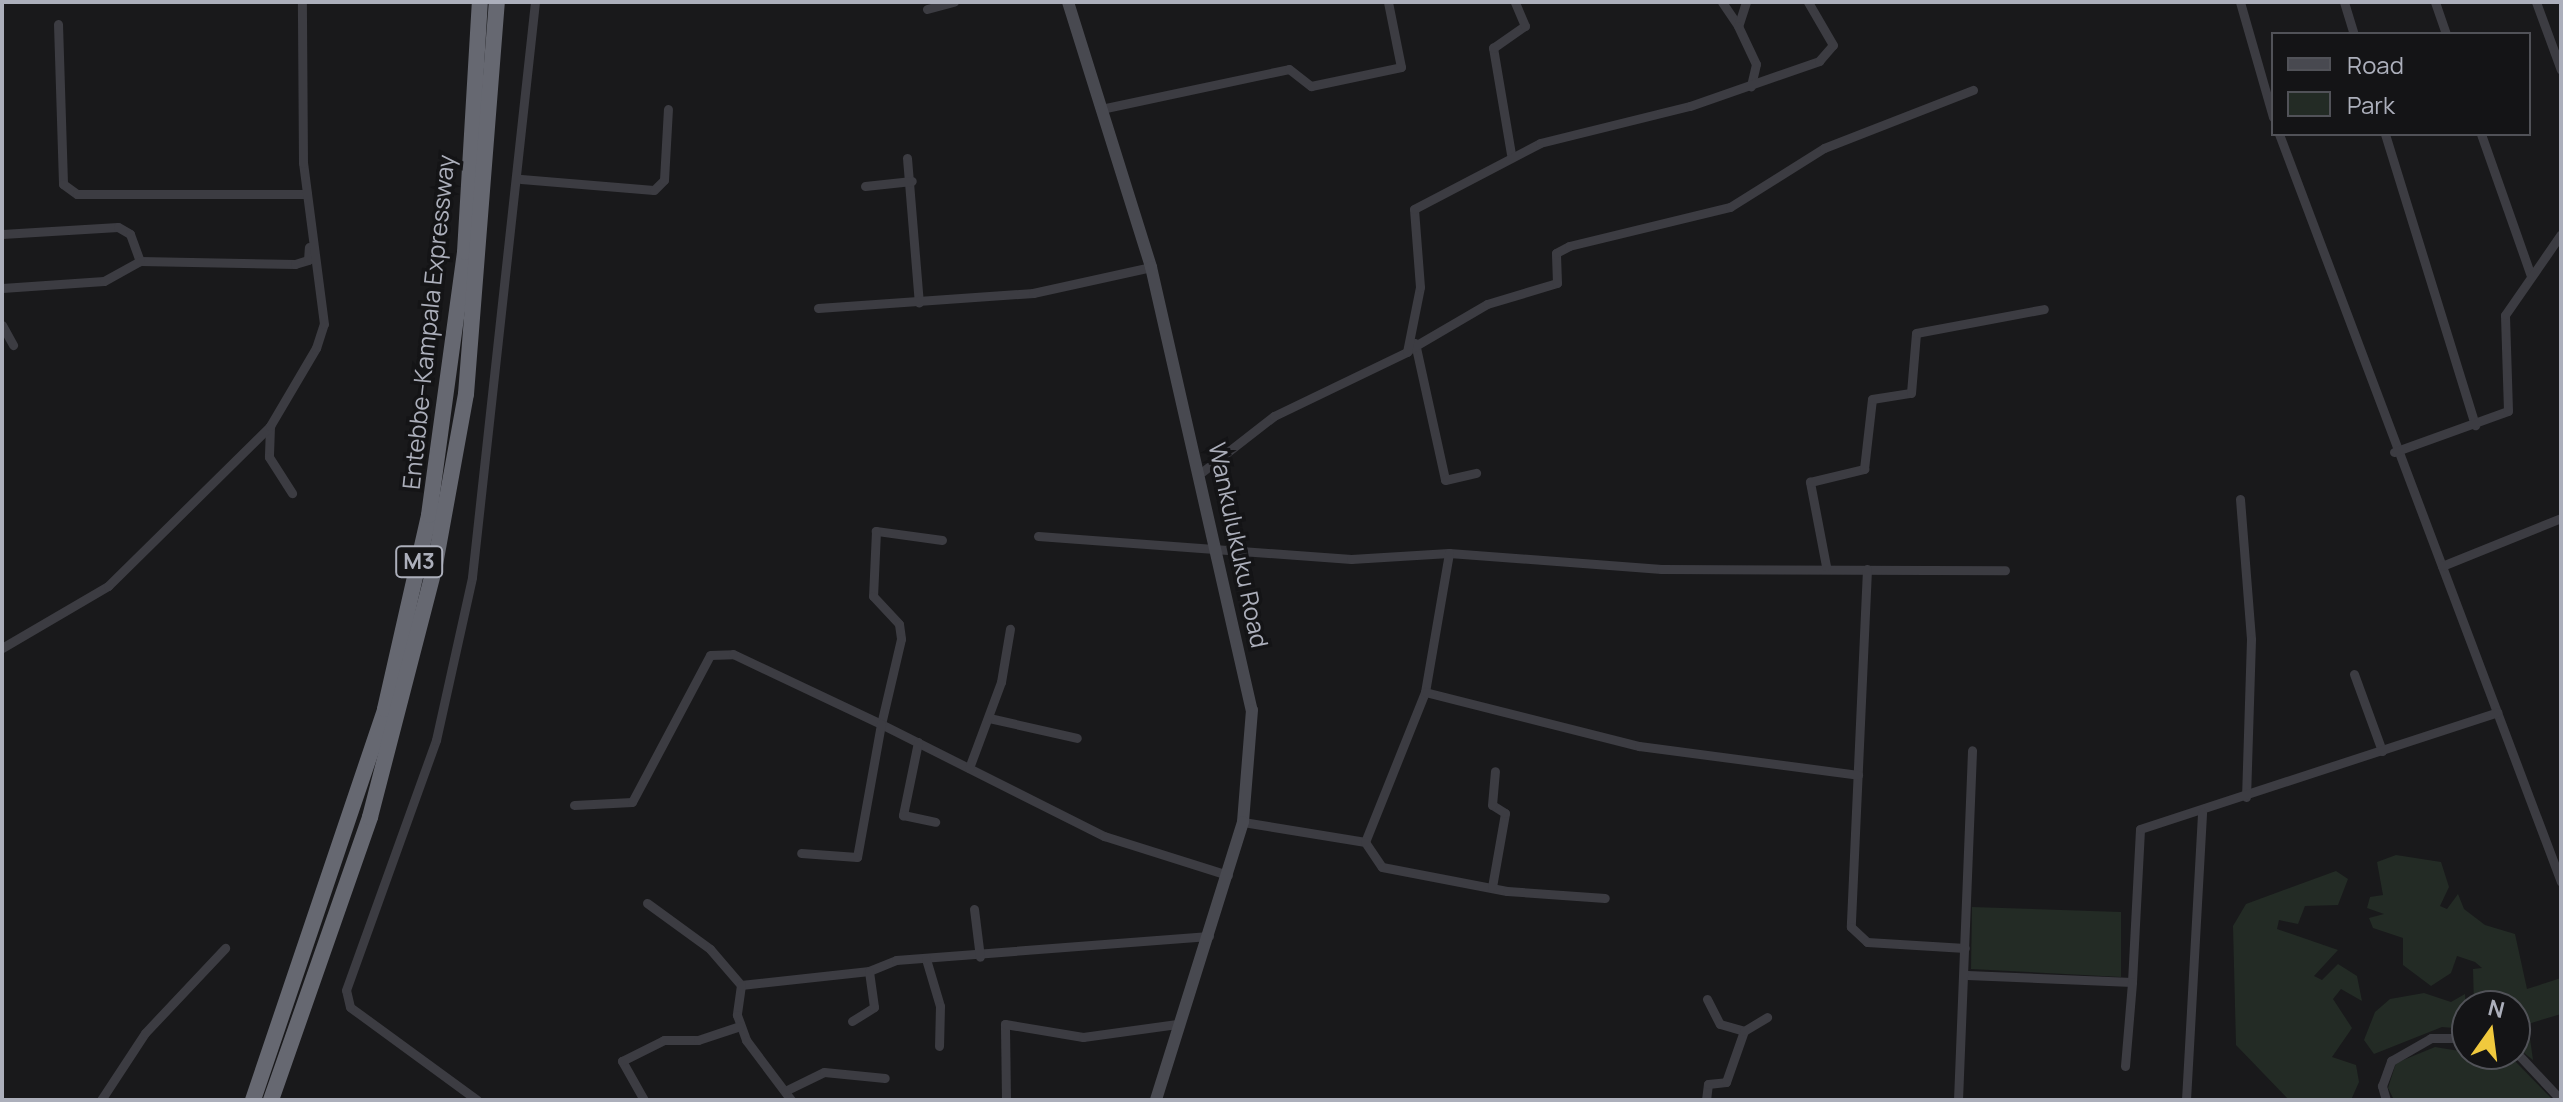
<!DOCTYPE html>
<html>
<head>
<meta charset="utf-8">
<style>
  body { margin:0 }
  #map { position:relative; width:2563px; height:1102px; overflow:hidden; background:#19191b; font-family:Manrope,sans-serif }
  div>[style] { position:absolute }
  [style*='--x'] { left:calc(var(--x)*1px); top:calc(var(--y)*1px); width:calc(var(--w)*1px); rotate:calc(var(--a)*1deg) }
  .green>* { inset:0; background:#232b25 }
  .minor>* { height:9px; margin:-4.5px; padding:0 4.5px; transform-origin:4.5px; border-radius:4.5px; background:#3c3c42 }
  .secondary>* { height:12px; margin:-6px; padding:0 6px; transform-origin:6px; border-radius:6px; background:#484950 }
  .motorway>* { height:16px; margin:-8px; padding:0 8px; transform-origin:8px; border-radius:8px; background:#666871 }
  span { translate:-50% -50%; white-space:nowrap; text-align:center; line-height:1.15; -webkit-text-stroke:7px #141416; paint-order:stroke }
  .shield-label span { padding:2px 6px; background:#141416; border:2px solid; border-radius:6px; -webkit-text-stroke-width:0 }
  .shield-label { font-size:22px; color:#acafbb; font-weight:700 }
  .street-label { font-size:24px; color:#acafbb }
  .frame { position:absolute; inset:0; border:4px solid #acafbb; pointer-events:none }
  .legend { position:absolute; left:2271px; top:32px; width:260px; height:104px; box-sizing:border-box; background:#141416; border:2px solid #515258; margin:0; padding:10px 14px; list-style:none; font-size:24px; color:#acafbb }
  .legend li { display:flex; align-items:center; gap:16px; height:40px }
  .legend b { width:40px; border:2px solid #515258 }
  .north { position:absolute; left:2451px; top:990px; width:80px; height:80px; box-sizing:border-box; background:#141416; border:2px solid #515258; border-radius:50%; rotate:14deg; font-size:22px; font-weight:700; line-height:32px; text-align:center; color:#acafbb }
  .north::after { content:''; display:block; margin:auto; width:28px; height:36px; background:#f0c93d; clip-path:polygon(50% 0,100% 100%,50% 72%,0 100%) }
</style>
</head>
<body>
<div id="map">
  <div class="green">
    <div style="clip-path:polygon(2396px 855px,2441px 862px,2449px 887px,2440px 906px,2447px 909px,2458px 894px,2464px 909px,2485px 925px,2515px 934px,2527px 989px,2561px 978px,2561px 1014px,2528px 1024px,2533px 1060px,2515px 1046px,2515px 1006px,2474px 1006px,2473px 969px,2482px 968px,2475px 962px,2457px 956px,2451px 973px,2431px 986px,2403px 965px,2403px 938px,2373px 928px,2369px 918px,2384px 914px,2367px 908px,2370px 897px,2383px 895px,2377px 862px)"></div>
    <div style="clip-path:polygon(2336px 871px,2348px 879px,2338px 905px,2305px 906px,2298px 924px,2279px 920px,2277px 929px,2338px 950px,2314px 976px,2322px 980px,2338px 964px,2357px 976px,2362px 1001px,2341px 989px,2333px 999px,2352px 1028px,2332px 1057px,2356px 1065px,2359px 1082px,2351px 1100px,2289px 1100px,2236px 1045px,2233px 926px,2246px 904px)"></div>
    <div style="clip-path:polygon(1972px 907px,2121px 912px,2121px 977px,1971px 969px)"></div>
    <div style="clip-path:polygon(2424px 993px,2451px 1002px,2465px 994px,2467px 1029px,2442px 1027px,2374px 1054px,2364px 1040px,2375px 1012px,2390px 999px)"></div>
    <div style="clip-path:polygon(2435px 1047px,2514px 1060px,2553px 1100px,2394px 1100px,2388px 1088px,2396px 1063px)"></div>
  </div>
  <div class="minor">
    <div style="--x:1722;--y:2;--w:29;--a:56"></div>
    <div style="--x:1746;--y:2;--w:25;--a:108"></div>
    <div style="--x:1738;--y:26;--w:42;--a:64.7"></div>
    <div style="--x:1756;--y:64;--w:23;--a:103"></div>
    <div style="--x:2240;--y:2;--w:120;--a:74"></div>
    <div style="--x:2344;--y:2;--w:34;--a:73"></div>
    <div style="--x:2435;--y:2;--w:34;--a:71"></div>
    <div style="--x:2536;--y:2;--w:72;--a:69.8"></div>
    <div style="--x:927;--y:9;--w:28;--a:-15"></div>
    <div style="--x:58;--y:24;--w:160;--a:88.2"></div>
    <div style="--x:63;--y:184;--w:17;--a:36"></div>
    <div style="--x:77;--y:194;--w:230;--a:0"></div>
    <div style="--x:1101;--y:109;--w:192;--a:-12"></div>
    <div style="--x:1289;--y:69;--w:28;--a:38"></div>
    <div style="--x:1311;--y:86;--w:92;--a:-11.9"></div>
    <div style="--x:1401;--y:67;--w:66;--a:-101.3"></div>
    <div style="--x:2279;--y:134;--w:799;--a:69.34"></div>
    <div style="--x:2385;--y:134;--w:305;--a:72.8"></div>
    <div style="--x:2481;--y:134;--w:151;--a:70.6"></div>
    <div style="--x:1511;--y:154;--w:108;--a:-99.6"></div>
    <div style="--x:1493;--y:48;--w:39;--a:-35"></div>
    <div style="--x:1525;--y:26;--w:26;--a:-113"></div>
    <div style="--x:907;--y:158;--w:145;--a:85.3"></div>
    <div style="--x:521;--y:179;--w:133;--a:4.7"></div>
    <div style="--x:654;--y:190;--w:14;--a:-45"></div>
    <div style="--x:664;--y:180;--w:71;--a:-86.8"></div>
    <div style="--x:865;--y:186;--w:47;--a:-6.1"></div>
    <div style="--x:2;--y:234;--w:116;--a:-3.5"></div>
    <div style="--x:118;--y:227;--w:14;--a:30"></div>
    <div style="--x:130;--y:234;--w:29;--a:70"></div>
    <div style="--x:140;--y:261;--w:155;--a:1.1"></div>
    <div style="--x:295;--y:264;--w:14;--a:-17"></div>
    <div style="--x:308;--y:260;--w:13;--a:-86"></div>
    <div style="--x:2;--y:288;--w:102;--a:-3.9"></div>
    <div style="--x:104;--y:281;--w:41;--a:-29.1"></div>
    <div style="--x:818;--y:308;--w:216;--a:-4"></div>
    <div style="--x:1033;--y:293;--w:121;--a:-12.4"></div>
    <div style="--x:2;--y:325;--w:23;--a:61"></div>
    <div style="--x:1415;--y:343;--w:140;--a:77.6"></div>
    <div style="--x:1445;--y:480;--w:32;--a:-13"></div>
    <div style="--x:1410;--y:349;--w:89;--a:-30.3"></div>
    <div style="--x:1487;--y:304;--w:73;--a:-16.7"></div>
    <div style="--x:1557;--y:283;--w:30;--a:-92"></div>
    <div style="--x:1556;--y:253;--w:15;--a:-28"></div>
    <div style="--x:1569;--y:246;--w:166;--a:-13.6"></div>
    <div style="--x:1730;--y:207;--w:111;--a:-32.1"></div>
    <div style="--x:1824;--y:148;--w:160;--a:-21.3"></div>
    <div style="--x:270;--y:426;--w:31;--a:92"></div>
    <div style="--x:269;--y:457;--w:43;--a:57.4"></div>
    <div style="--x:2394;--y:452;--w:121;--a:-19.8"></div>
    <div style="--x:2508;--y:411;--w:96;--a:-91.8"></div>
    <div style="--x:2505;--y:315;--w:98;--a:-55.3"></div>
    <div style="--x:1202;--y:472;--w:91;--a:-37.9"></div>
    <div style="--x:1274;--y:416;--w:148;--a:-25.7"></div>
    <div style="--x:1407;--y:352;--w:66;--a:-78.7"></div>
    <div style="--x:1420;--y:287;--w:78;--a:-94.4"></div>
    <div style="--x:1414;--y:209;--w:142;--a:-27.6"></div>
    <div style="--x:1540;--y:143;--w:154;--a:-13.9"></div>
    <div style="--x:1690;--y:106;--w:137;--a:-19.2"></div>
    <div style="--x:1819;--y:61;--w:21;--a:-49"></div>
    <div style="--x:1833;--y:45;--w:50;--a:-120.2"></div>
    <div style="--x:2240;--y:499;--w:140;--a:85.5"></div>
    <div style="--x:2251;--y:639;--w:158;--a:91.8"></div>
    <div style="--x:1038;--y:536;--w:314;--a:4.2"></div>
    <div style="--x:1351;--y:559;--w:98;--a:-3.5"></div>
    <div style="--x:1449;--y:553;--w:213;--a:4.3"></div>
    <div style="--x:1661;--y:569;--w:344;--a:0.2"></div>
    <div style="--x:942;--y:540;--w:67;--a:-172.2"></div>
    <div style="--x:876;--y:531;--w:65;--a:92.6"></div>
    <div style="--x:873;--y:596;--w:38;--a:47"></div>
    <div style="--x:899;--y:624;--w:15;--a:82"></div>
    <div style="--x:901;--y:639;--w:87;--a:103.2"></div>
    <div style="--x:881;--y:724;--w:250;--a:26.7"></div>
    <div style="--x:1104;--y:836;--w:130;--a:17.5"></div>
    <div style="--x:1826;--y:566;--w:86;--a:-100.8"></div>
    <div style="--x:1810;--y:482;--w:56;--a:-13.5"></div>
    <div style="--x:1864;--y:469;--w:70;--a:-83.5"></div>
    <div style="--x:1872;--y:399;--w:39;--a:-9"></div>
    <div style="--x:1911;--y:393;--w:60;--a:-85.2"></div>
    <div style="--x:1916;--y:333;--w:130;--a:-10.6"></div>
    <div style="--x:2442;--y:566;--w:128;--a:-22"></div>
    <div style="--x:1867;--y:569;--w:358;--a:92.6"></div>
    <div style="--x:1851;--y:927;--w:22;--a:43"></div>
    <div style="--x:1867;--y:942;--w:98;--a:3.5"></div>
    <div style="--x:2;--y:648;--w:123;--a:-30.3"></div>
    <div style="--x:108;--y:586;--w:228;--a:-44.6"></div>
    <div style="--x:270;--y:426;--w:91;--a:-59.5"></div>
    <div style="--x:316;--y:348;--w:25;--a:-72"></div>
    <div style="--x:324;--y:324;--w:162;--a:-97.4"></div>
    <div style="--x:303;--y:163;--w:161;--a:-90.4"></div>
    <div style="--x:2354;--y:674;--w:82;--a:70"></div>
    <div style="--x:1425;--y:692;--w:141;--a:-80.2"></div>
    <div style="--x:989;--y:718;--w:90;--a:12.8"></div>
    <div style="--x:918;--y:742;--w:75;--a:101.6"></div>
    <div style="--x:903;--y:815;--w:33;--a:12"></div>
    <div style="--x:969;--y:768;--w:92;--a:-69.6"></div>
    <div style="--x:1001;--y:682;--w:54;--a:-80.4"></div>
    <div style="--x:574;--y:805;--w:58;--a:-3"></div>
    <div style="--x:632;--y:802;--w:166;--a:-62"></div>
    <div style="--x:710;--y:655;--w:23;--a:-2"></div>
    <div style="--x:733;--y:654;--w:164;--a:25.3"></div>
    <div style="--x:881;--y:724;--w:135;--a:100.2"></div>
    <div style="--x:857;--y:857;--w:56;--a:-175.9"></div>
    <div style="--x:1243;--y:822;--w:124;--a:9.3"></div>
    <div style="--x:1365;--y:842;--w:162;--a:-68.2"></div>
    <div style="--x:1425;--y:692;--w:221;--a:14.2"></div>
    <div style="--x:1639;--y:746;--w:221;--a:7.5"></div>
    <div style="--x:1365;--y:842;--w:30;--a:56"></div>
    <div style="--x:1382;--y:867;--w:127;--a:10.9"></div>
    <div style="--x:1507;--y:891;--w:98;--a:4.1"></div>
    <div style="--x:1492;--y:887;--w:75;--a:-80"></div>
    <div style="--x:1505;--y:813;--w:15;--a:-148"></div>
    <div style="--x:1492;--y:805;--w:34;--a:-85"></div>
    <div style="--x:647;--y:903;--w:78;--a:36.1"></div>
    <div style="--x:710;--y:949;--w:48;--a:49.3"></div>
    <div style="--x:741;--y:985;--w:129;--a:-6.2"></div>
    <div style="--x:869;--y:971;--w:29;--a:-22"></div>
    <div style="--x:896;--y:960;--w:314;--a:-4.4"></div>
    <div style="--x:974;--y:909;--w:48;--a:82.9"></div>
    <div style="--x:926;--y:959;--w:49;--a:73.4"></div>
    <div style="--x:940;--y:1006;--w:40;--a:91.4"></div>
    <div style="--x:1967;--y:975;--w:165;--a:2.4"></div>
    <div style="--x:2132;--y:982;--w:153;--a:-87"></div>
    <div style="--x:2140;--y:829;--w:376;--a:-18.1"></div>
    <div style="--x:741;--y:985;--w:30;--a:98"></div>
    <div style="--x:737;--y:1015;--w:27;--a:70"></div>
    <div style="--x:746;--y:1040;--w:75;--a:53.1"></div>
    <div style="--x:1707;--y:999;--w:28;--a:63"></div>
    <div style="--x:1720;--y:1024;--w:25;--a:16"></div>
    <div style="--x:852;--y:1021;--w:26;--a:-32"></div>
    <div style="--x:874;--y:1007;--w:36;--a:-98"></div>
    <div style="--x:2515;--y:1051;--w:67;--a:46.8"></div>
    <div style="--x:2125;--y:1066;--w:84;--a:-85.2"></div>
    <div style="--x:785;--y:1091;--w:43;--a:-26"></div>
    <div style="--x:824;--y:1072;--w:61;--a:5.6"></div>
    <div style="--x:1006;--y:1099;--w:75;--a:-90.8"></div>
    <div style="--x:1005;--y:1024;--w:79;--a:9.5"></div>
    <div style="--x:1083;--y:1037;--w:95;--a:-7.9"></div>
    <div style="--x:101;--y:1100;--w:80;--a:-56.7"></div>
    <div style="--x:145;--y:1033;--w:117;--a:-46.7"></div>
    <div style="--x:477;--y:1100;--w:157;--a:-143.8"></div>
    <div style="--x:350;--y:1007;--w:17;--a:-103"></div>
    <div style="--x:346;--y:990;--w:266;--a:-70.2"></div>
    <div style="--x:436;--y:740;--w:167;--a:-77.5"></div>
    <div style="--x:472;--y:577;--w:578;--a:-83.75"></div>
    <div style="--x:644;--y:1100;--w:45;--a:-119.4"></div>
    <div style="--x:622;--y:1061;--w:47;--a:-26.6"></div>
    <div style="--x:664;--y:1040;--w:34;--a:0"></div>
    <div style="--x:698;--y:1040;--w:44;--a:-18.4"></div>
    <div style="--x:1706;--y:1100;--w:16;--a:-83"></div>
    <div style="--x:1708;--y:1084;--w:18;--a:-6"></div>
    <div style="--x:1726;--y:1082;--w:54;--a:-70.6"></div>
    <div style="--x:1744;--y:1031;--w:27;--a:-31"></div>
    <div style="--x:1958;--y:1100;--w:350;--a:-87.7"></div>
    <div style="--x:2186;--y:1100;--w:288;--a:-86.8"></div>
    <div style="--x:2386;--y:1100;--w:15;--a:-106"></div>
    <div style="--x:2382;--y:1086;--w:27;--a:-70"></div>
    <div style="--x:2391;--y:1061;--w:46;--a:-29.9"></div>
    <div style="--x:2431;--y:1038;--w:36;--a:0"></div>
  </div>
  <div class="secondary">
    <div style="--x:1068;--y:2;--w:278;--a:72.6"></div>
    <div style="--x:1151;--y:267;--w:454;--a:77.2"></div>
    <div style="--x:1252;--y:710;--w:112;--a:94.6"></div>
    <div style="--x:1243;--y:822;--w:291;--a:107.4"></div>
  </div>
  <div class="motorway">
    <div style="--x:253;--y:1100;--w:413;--a:-71.3"></div>
    <div style="--x:385;--y:709;--w:199;--a:-77.2"></div>
    <div style="--x:429;--y:515;--w:265;--a:-82.2"></div>
    <div style="--x:465;--y:252;--w:250;--a:-86.6"></div>
    <div style="--x:271;--y:1100;--w:300;--a:-70.7"></div>
    <div style="--x:370;--y:817;--w:255;--a:-75.5"></div>
    <div style="--x:434;--y:570;--w:179;--a:-79.7"></div>
    <div style="--x:466;--y:394;--w:393;--a:-85.5"></div>
  </div>
  <div class="shield-label">
    <span style="left:419px;top:562px">M3</span>
  </div>
  <div class="street-label">
    <span style="left:428px;top:322px;rotate:-84deg">Entebbe–Kampala Expressway</span>
    <span style="left:1239px;top:545px;rotate:78deg">Wankulukuku Road</span>
  </div>
  <div class="frame"></div>
  <ul class="legend">
  <li><b style="height:10px;background:#484950"></b>Road</li>
  <li><b style="height:22px;background:#232b25"></b>Park</li>
  </ul>
  <div class="north">N</div>
</div>
</body>
</html>
